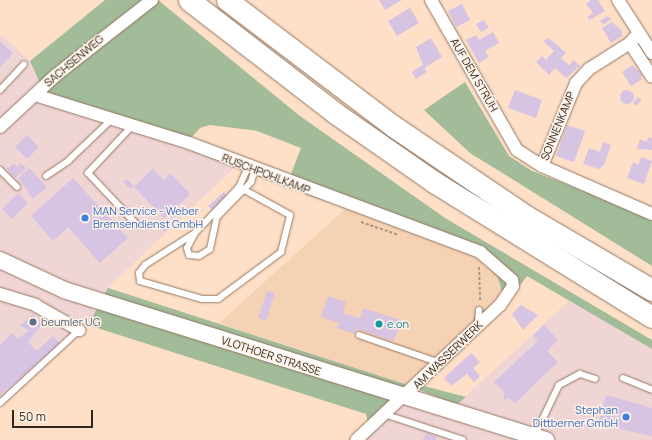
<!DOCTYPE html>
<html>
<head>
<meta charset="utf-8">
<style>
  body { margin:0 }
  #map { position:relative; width:652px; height:440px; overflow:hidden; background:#fedfc7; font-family:Manrope,sans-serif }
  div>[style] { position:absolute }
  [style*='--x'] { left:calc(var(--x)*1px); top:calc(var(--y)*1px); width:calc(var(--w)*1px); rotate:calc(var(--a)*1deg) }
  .commercial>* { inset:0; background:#efd5d4 }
  .built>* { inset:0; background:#f6d2b5 }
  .green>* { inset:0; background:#a2bc9a }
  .building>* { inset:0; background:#d7c4e3 }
  .round { border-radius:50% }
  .path>* { height:2px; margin-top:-1px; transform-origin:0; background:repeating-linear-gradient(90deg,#ad9684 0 3px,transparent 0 5px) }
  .roads { filter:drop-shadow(0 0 1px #947963) drop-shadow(0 0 1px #947963) }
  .lane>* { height:6px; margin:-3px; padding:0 3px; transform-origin:3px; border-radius:3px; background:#fff }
  .street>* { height:12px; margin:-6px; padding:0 6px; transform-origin:6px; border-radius:6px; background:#fff }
  .secondary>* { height:16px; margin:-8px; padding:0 8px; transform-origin:8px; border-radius:8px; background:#fff }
  .highway>* { height:21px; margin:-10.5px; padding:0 10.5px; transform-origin:10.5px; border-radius:10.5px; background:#fff }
  .dots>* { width:11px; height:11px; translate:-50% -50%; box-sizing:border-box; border:2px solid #fdf1e7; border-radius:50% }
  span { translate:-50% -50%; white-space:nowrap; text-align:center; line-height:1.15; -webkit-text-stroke:3px #fdf1e7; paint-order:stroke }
  .street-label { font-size:11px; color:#32271e }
  .shop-label { font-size:11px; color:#366cbe }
  .left { translate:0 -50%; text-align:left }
  .right { translate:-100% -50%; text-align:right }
  .service-label { font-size:11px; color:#4e5e75 }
  .culture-label { font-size:11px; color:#0d838f }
  .scale { position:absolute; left:12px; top:410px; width:81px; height:18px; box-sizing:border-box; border:2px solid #32271e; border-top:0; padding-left:5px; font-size:12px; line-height:14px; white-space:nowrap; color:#32271e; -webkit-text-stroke:3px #fdf1e7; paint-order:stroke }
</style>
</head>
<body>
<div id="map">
  <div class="commercial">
    <div style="clip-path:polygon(0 34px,30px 61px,45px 94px,187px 145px,235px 167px,108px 288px,88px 325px,0 407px)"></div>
    <div style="clip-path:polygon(569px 301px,652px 349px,652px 440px,365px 440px,392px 414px,378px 410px,408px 385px,456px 405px)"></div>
  </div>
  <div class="built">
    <div style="clip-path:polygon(345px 209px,478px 255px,498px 278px,502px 292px,491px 309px,476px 310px,472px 325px,408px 385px,219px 323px)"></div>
  </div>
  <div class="green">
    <div style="clip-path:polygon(evenodd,105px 0,158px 0,300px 116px,445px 218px,652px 340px,652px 349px,527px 276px,500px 312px,424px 386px,466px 397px,456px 405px,408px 385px,378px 410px,392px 414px,365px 440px,349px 440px,368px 422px,366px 414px,88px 325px,108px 288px,408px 385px,472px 325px,476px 310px,491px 309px,502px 292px,498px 278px,478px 255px,286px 187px,45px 94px,30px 61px,105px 0,210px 125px,257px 131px,301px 148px,288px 182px,191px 138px,200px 128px,210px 125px)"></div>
    <div style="clip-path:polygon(465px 82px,509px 156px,532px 171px,652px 218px,652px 266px,470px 153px,424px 110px)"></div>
  </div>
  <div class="building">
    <div style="clip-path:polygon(379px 0,402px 0,385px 10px)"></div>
    <div style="clip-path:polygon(591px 0,598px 0,605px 11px,590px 20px,587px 17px,593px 13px,586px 4px)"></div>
    <div style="clip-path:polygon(462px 4px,470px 20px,456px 27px,448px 11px)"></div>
    <div style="clip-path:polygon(410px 8px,419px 23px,397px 36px,388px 21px)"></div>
    <div style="clip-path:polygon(608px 16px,611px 19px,603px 25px,600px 21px)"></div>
    <div style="clip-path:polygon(484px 20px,489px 28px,481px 32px,476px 24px)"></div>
    <div style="clip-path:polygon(612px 22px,622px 31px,622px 36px,611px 43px,602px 28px)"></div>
    <div style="clip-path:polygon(493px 32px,499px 43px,485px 51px,489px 57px,479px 63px,466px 40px,476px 35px,479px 40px)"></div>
    <div style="clip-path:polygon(431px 38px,442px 57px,424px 68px,427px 72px,416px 79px,412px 72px,423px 65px,416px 47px)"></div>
    <div style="clip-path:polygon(549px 38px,566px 53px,561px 58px,569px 65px,574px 60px,580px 66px,566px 78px,555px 68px,549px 75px,536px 62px,542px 56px,546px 60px,554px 51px,543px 41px)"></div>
    <div style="clip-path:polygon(0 41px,13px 53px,0 68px)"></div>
    <div style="clip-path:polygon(632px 65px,642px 74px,641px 80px,631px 86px,622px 72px)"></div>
    <div class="round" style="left:620px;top:90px;width:14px;height:14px"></div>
    <div style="clip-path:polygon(515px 90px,542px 100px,536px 118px,508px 108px)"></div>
    <div style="clip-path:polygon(638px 97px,642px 100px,636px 106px,633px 103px)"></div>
    <div style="clip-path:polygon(567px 125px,585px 131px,574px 162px,556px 156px)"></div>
    <div style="clip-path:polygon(27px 135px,39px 147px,27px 159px,15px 147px)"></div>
    <div style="clip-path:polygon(648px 137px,652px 138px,652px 150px,637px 149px,640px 139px,647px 142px)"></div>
    <div style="clip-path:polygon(603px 142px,611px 145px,604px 165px,599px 169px,583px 164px,589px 148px,600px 152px)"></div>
    <div style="clip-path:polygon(641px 157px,652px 161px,644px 184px,627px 178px,633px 162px,638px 165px)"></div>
    <div style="clip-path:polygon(14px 163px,17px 167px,21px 163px,26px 168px,15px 178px,7px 169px)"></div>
    <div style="clip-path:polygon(29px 168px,47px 187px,33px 199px,18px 178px)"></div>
    <div style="clip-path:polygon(153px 168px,164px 181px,170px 173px,190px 194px,174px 209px,179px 214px,173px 219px,169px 214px,164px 218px,134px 187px)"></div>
    <div style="clip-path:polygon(73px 178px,128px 238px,100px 263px,68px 227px,53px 241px,31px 216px)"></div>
    <div style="clip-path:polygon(127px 179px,134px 186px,130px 189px,123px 182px)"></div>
    <div style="clip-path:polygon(224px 192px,227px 196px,212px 210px,208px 206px)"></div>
    <div style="clip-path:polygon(18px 193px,28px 203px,12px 219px,2px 209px)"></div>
    <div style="clip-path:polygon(161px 220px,168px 229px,164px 232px,157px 224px)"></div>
    <div style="clip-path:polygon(267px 291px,275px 293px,266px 321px,258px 318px)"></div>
    <div style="clip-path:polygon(328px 296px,346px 302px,343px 313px,360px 318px,363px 308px,401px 320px,394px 341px,357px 329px,355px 334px,337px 328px,339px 323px,321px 317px)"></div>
    <div style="clip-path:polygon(521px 305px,538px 315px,523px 330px,512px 314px)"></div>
    <div style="clip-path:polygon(33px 314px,43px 324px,28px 342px,37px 351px,53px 336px,60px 344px,0 395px,0 345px,12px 333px,18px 339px,29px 330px,20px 326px)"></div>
    <div style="clip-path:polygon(544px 325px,558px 340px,547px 351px,558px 362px,515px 403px,509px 398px,504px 400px,504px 392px,494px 382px,538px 341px,533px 336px)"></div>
    <div style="clip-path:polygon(471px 353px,480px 362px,473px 368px,480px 376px,474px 382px,467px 374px,451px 386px,444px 378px)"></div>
    <div style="clip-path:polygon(606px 395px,652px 408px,652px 436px,598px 424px)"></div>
    <div style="clip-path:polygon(426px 433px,437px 437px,436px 440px,423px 440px)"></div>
  </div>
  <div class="path">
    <div style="--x:361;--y:222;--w:39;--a:19"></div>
    <div style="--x:479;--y:267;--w:35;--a:88"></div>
  </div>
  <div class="roads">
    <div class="lane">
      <div style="--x:0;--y:90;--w:35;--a:-47"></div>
      <div style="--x:133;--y:125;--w:66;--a:133.2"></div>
      <div style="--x:88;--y:173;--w:71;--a:46.7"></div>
      <div style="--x:248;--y:167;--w:22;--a:114"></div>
      <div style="--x:239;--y:187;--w:64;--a:133.7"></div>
      <div style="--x:195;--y:233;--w:17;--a:118"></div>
      <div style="--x:187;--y:248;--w:7;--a:74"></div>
      <div style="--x:189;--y:255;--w:10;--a:6"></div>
      <div style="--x:199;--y:256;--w:13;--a:-32"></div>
      <div style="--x:210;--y:249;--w:33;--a:-78"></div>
      <div style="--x:217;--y:217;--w:49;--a:-45.8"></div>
      <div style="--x:251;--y:182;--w:13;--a:-72"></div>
      <div style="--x:0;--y:170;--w:24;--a:45"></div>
      <div style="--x:46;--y:176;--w:27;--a:-34"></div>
      <div style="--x:68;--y:161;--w:61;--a:-43.7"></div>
      <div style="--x:195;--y:233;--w:59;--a:147.4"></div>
      <div style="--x:145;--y:265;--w:10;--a:127"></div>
      <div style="--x:139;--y:273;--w:8;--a:83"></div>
      <div style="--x:140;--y:281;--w:65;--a:16.2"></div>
      <div style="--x:202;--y:299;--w:16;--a:0"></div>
      <div style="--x:218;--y:299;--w:79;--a:-36.7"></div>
      <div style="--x:281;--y:252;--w:38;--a:-76"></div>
      <div style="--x:290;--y:215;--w:58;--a:-151.2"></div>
      <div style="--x:478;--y:324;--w:14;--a:-86"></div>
      <div style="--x:359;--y:335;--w:86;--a:19.1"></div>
      <div style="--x:623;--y:378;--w:31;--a:22"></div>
      <div style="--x:0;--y:403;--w:108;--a:-42.7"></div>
      <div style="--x:384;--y:414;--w:83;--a:18.2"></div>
      <div style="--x:535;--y:435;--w:55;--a:-64.4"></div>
      <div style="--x:559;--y:385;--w:24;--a:-28"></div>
      <div style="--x:580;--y:374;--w:16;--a:18"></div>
    </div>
    <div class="street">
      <div style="--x:431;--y:0;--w:173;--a:60.2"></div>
      <div style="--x:517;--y:150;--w:30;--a:33"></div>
      <div style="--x:542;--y:166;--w:120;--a:23.6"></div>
      <div style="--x:618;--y:0;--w:63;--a:57.3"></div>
      <div style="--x:630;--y:43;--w:40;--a:57.1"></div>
      <div style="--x:35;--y:95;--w:161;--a:17.3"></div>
      <div style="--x:189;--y:143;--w:311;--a:20.5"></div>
      <div style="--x:480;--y:252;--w:43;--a:41.2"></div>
      <div style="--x:512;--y:280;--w:6;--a:81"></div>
      <div style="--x:513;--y:286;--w:23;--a:124"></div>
      <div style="--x:500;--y:305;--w:197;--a:136.8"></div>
      <div style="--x:0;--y:127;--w:76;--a:-42.9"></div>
      <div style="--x:56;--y:75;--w:122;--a:-38"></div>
      <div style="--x:542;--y:166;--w:90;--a:-67.7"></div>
      <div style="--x:576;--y:83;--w:19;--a:-47"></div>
      <div style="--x:589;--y:69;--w:49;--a:-32.4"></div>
      <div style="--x:630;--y:43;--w:13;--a:-48"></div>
      <div style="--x:0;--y:294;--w:37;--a:17"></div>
      <div style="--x:35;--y:305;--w:51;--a:29.6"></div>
    </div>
    <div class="secondary">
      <div style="--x:0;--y:260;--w:71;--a:25.1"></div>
      <div style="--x:64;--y:290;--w:505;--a:17.29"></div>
    </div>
    <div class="highway">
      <div style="--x:189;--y:0;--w:185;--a:37.7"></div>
      <div style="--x:335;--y:113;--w:121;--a:34.9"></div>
      <div style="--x:434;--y:182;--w:256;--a:31.8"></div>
      <div style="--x:227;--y:0;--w:208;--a:37.2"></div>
      <div style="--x:393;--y:126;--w:161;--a:34.1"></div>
      <div style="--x:526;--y:216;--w:146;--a:30.4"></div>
    </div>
  </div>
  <div class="dots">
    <div style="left:85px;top:218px;background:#3f7fe0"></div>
    <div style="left:33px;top:322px;background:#5c6f8a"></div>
    <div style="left:379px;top:324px;background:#0f9aa8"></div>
    <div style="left:626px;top:417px;background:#3f7fe0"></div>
  </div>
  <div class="street-label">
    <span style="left:74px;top:61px;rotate:-40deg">SACHSENWEG</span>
    <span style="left:474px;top:75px;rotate:60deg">AUF DEM STRÜH</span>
    <span style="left:558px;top:126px;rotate:-68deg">SONNENKAMP</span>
    <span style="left:266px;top:174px;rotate:21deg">RUSCHPOHLKAMP</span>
    <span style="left:448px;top:355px;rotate:-44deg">AM WASSERWERK</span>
    <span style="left:271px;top:356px;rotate:18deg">VLOTHOER STRASSE</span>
  </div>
  <div class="shop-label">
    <span class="left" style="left:93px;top:218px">MAN Service - Weber<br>Bremsendienst GmbH</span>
    <span class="right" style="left:618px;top:417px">Stephan<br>Dittberner GmbH</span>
  </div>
  <div class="service-label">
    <span class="left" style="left:41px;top:322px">beumler UG</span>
  </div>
  <div class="culture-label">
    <span class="left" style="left:387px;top:324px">e.on</span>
  </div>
  <div class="scale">50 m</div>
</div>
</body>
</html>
